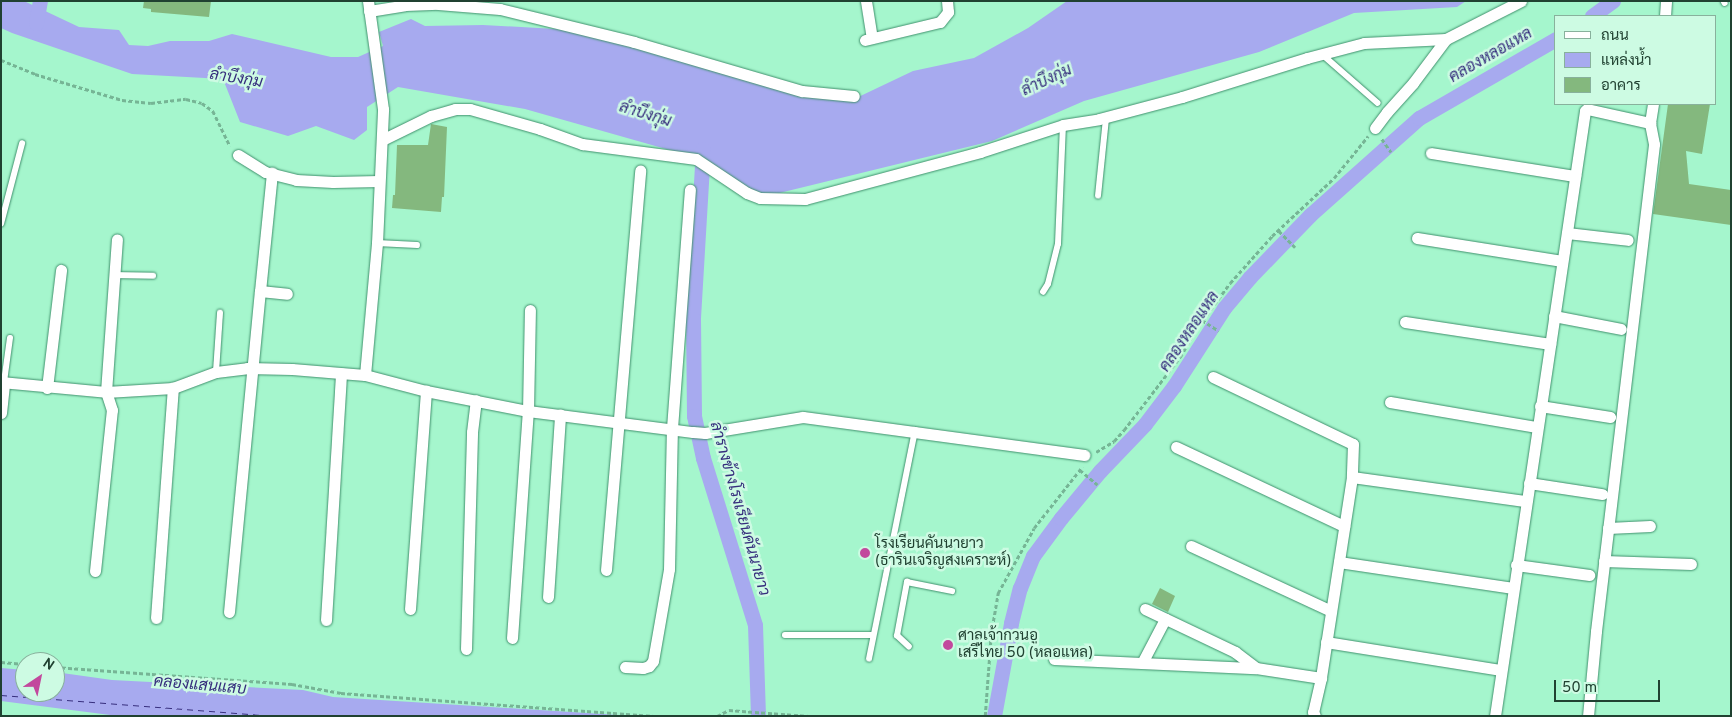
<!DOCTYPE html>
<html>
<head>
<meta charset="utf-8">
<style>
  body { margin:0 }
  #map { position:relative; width:1732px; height:717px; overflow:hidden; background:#a5f6cd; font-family:Overpass,Sarabun,sans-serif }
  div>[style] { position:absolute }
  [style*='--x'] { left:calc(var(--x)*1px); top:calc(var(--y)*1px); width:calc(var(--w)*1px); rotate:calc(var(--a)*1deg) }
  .water>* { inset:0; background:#a7aaef }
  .canal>* { height:15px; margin:-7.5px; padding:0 7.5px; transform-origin:7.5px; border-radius:7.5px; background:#a7aaef }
  .ferry>* { height:1px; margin-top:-0.5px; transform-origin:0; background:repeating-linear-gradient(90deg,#362e7d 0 6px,transparent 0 11px) }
  .building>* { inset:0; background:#84b87e }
  .path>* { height:2.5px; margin-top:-1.25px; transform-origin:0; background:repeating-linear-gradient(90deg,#76b595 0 4px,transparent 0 6.5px) }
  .roads { filter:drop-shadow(0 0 1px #40916d) drop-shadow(0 0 1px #40916d) }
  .service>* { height:5.5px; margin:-2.75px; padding:0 2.75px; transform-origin:2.75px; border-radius:2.75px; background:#fff }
  .minor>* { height:11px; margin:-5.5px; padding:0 5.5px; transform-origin:5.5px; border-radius:5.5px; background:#fff }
  .dots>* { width:14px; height:14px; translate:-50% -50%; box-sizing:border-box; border:2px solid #cdfbe3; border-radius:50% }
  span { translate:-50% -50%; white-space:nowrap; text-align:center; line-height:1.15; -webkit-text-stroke:5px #cdfbe3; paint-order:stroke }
  .poi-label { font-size:15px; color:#204131 }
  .left { translate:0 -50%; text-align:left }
  .water-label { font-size:16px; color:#362e7d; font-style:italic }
  .frame { position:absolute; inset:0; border:2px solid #204131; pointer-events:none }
  .legend { position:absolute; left:1554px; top:15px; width:162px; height:90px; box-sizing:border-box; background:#cdfbe3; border:1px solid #88b19c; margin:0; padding:6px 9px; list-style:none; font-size:15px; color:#204131 }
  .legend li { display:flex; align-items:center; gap:10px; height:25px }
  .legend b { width:25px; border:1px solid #88b19c }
  .north { position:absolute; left:15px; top:652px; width:50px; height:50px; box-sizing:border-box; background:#cdfbe3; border:1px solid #88b19c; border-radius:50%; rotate:34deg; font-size:14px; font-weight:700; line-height:20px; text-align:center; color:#204131 }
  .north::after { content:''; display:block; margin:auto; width:18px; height:22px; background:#c2499d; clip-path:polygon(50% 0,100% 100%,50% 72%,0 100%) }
  .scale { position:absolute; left:1554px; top:680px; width:106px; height:22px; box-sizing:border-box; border:2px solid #204131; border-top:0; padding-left:6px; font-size:15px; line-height:18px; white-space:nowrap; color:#204131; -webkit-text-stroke:4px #cdfbe3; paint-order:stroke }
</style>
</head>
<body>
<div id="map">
  <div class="water">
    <div style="clip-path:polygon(1px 1px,24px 1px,79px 27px,119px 30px,129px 45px,148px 46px,170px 41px,209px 41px,232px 34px,331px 57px,358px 57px,383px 46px,379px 32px,411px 19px,425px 26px,483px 25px,556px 29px,616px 39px,852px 100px,913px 71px,974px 58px,1028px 28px,1067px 1px,1466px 1px,1457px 7px,1354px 13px,1259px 52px,1084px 101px,992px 141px,763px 197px,680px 153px,525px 109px,398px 87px,367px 107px,367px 130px,354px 140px,316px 126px,288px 136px,240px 122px,223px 79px,132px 74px,12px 33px,1px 28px)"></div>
    <div style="clip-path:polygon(1px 668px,25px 670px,25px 692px,55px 692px,55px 672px,112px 680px,303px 690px,333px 697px,635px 716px,118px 716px,1px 701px)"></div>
  </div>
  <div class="canal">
    <div style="--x:1592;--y:16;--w:26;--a:-36"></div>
    <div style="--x:36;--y:23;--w:22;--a:-80"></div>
    <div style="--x:703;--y:149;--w:170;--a:93.4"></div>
    <div style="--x:693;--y:319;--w:97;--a:89.4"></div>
    <div style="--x:694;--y:416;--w:43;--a:77.9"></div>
    <div style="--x:703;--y:458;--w:175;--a:72.7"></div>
    <div style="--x:755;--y:625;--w:91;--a:88.1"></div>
    <div style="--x:994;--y:716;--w:95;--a:-79.6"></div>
    <div style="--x:1011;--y:623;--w:36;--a:-76"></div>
    <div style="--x:1020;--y:588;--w:35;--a:-68"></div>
    <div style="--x:1033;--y:556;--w:47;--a:-53.6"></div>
    <div style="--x:1061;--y:518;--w:61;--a:-50.3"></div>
    <div style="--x:1100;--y:471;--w:65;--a:-46.2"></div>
    <div style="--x:1145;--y:424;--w:48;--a:-52.7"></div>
    <div style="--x:1174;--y:386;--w:93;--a:-57.3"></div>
    <div style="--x:1224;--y:308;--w:40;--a:-50"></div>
    <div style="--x:1250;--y:277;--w:86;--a:-45.9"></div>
    <div style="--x:1310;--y:215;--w:146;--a:-41.7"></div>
    <div style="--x:1419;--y:118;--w:158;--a:-30"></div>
  </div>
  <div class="ferry">
    <div style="--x:1;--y:695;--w:272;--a:4.4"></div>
  </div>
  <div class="building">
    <div style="clip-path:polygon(144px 1px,211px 1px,209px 17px,151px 12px,151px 9px,143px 8px)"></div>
    <div style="clip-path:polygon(1668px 104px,1710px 104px,1702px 154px,1686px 151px,1689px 184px,1731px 190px,1731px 225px,1653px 214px)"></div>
    <div style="clip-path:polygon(431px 124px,447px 127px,444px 197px,442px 197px,441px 212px,392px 208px,393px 195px,395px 195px,397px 145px,428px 145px)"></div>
    <div style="clip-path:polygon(1160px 588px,1175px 596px,1168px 612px,1152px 604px)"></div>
  </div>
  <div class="path">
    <div style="--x:1;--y:60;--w:37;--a:22"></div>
    <div style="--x:35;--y:74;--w:91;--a:16.6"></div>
    <div style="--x:122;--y:100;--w:29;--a:6"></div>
    <div style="--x:151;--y:103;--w:35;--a:-7"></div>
    <div style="--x:186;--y:99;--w:16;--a:14"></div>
    <div style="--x:202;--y:103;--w:14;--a:36"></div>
    <div style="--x:213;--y:111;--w:39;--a:64"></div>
    <div style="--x:1382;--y:139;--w:16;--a:55"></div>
    <div style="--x:1279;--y:231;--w:23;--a:45"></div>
    <div style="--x:1202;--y:320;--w:20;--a:33"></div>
    <div style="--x:1096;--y:452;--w:21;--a:-31"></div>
    <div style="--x:1114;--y:441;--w:15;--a:-48"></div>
    <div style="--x:1124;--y:430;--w:92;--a:-52.5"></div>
    <div style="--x:1180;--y:357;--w:30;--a:-60"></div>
    <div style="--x:1195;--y:331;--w:59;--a:-53.9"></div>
    <div style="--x:1230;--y:283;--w:63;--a:-48.2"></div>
    <div style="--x:1272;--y:236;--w:85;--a:-43.1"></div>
    <div style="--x:1334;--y:178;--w:54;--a:-51"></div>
    <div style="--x:1080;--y:470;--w:23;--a:40"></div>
    <div style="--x:1;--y:662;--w:24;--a:5"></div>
    <div style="--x:55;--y:667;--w:238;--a:4.1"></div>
    <div style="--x:292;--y:684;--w:50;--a:10.4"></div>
    <div style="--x:341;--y:693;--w:317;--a:4.2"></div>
    <div style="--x:717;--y:716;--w:13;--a:-27"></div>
    <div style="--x:729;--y:710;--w:80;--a:4.3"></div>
    <div style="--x:985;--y:716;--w:82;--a:-85.8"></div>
    <div style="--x:991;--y:634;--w:42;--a:-80.3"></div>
    <div style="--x:998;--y:593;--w:74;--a:-61"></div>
    <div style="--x:1034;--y:528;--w:78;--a:-51.8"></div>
  </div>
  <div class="roads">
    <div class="service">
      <div style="--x:1724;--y:1;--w:2;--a:63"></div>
      <div style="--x:1322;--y:54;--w:74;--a:41.2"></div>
      <div style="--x:1098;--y:196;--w:78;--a:-84.1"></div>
      <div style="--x:1;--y:224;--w:83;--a:-75.3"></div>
      <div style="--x:377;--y:243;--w:40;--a:2.9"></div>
      <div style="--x:114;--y:275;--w:39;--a:1"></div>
      <div style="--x:1043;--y:292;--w:9;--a:-58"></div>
      <div style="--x:1048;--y:284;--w:41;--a:-76"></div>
      <div style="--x:1058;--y:244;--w:119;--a:-87.6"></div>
      <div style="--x:216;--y:372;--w:59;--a:-86.1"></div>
      <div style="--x:4;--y:382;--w:44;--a:-82.2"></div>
      <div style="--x:785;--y:635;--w:88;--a:0"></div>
      <div style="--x:909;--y:647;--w:16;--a:-137"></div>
      <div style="--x:897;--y:636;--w:55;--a:-79.5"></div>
      <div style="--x:907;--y:582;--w:46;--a:11.3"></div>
      <div style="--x:869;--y:659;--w:233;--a:-78.6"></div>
    </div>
    <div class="minor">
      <div style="--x:866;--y:1;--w:37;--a:81"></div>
      <div style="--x:369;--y:11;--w:36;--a:-9"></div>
      <div style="--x:405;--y:5;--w:33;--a:-2"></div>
      <div style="--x:438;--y:4;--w:62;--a:4.6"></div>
      <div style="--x:500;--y:9;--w:138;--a:13.8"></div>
      <div style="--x:634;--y:42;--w:175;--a:16.3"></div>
      <div style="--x:802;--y:91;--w:52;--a:5.5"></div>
      <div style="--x:1665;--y:16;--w:15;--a:-86"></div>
      <div style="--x:865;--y:40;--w:77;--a:-13.5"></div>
      <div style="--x:940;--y:22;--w:13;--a:-51"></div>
      <div style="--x:948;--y:12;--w:11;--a:-95"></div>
      <div style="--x:1375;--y:128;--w:20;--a:-53"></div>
      <div style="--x:1387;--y:112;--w:39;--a:-48"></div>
      <div style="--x:1413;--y:83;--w:55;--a:-53.1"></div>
      <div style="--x:382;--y:140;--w:55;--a:-26.1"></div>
      <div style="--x:431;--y:116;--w:25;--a:-16"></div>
      <div style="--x:455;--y:109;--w:15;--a:0"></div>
      <div style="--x:470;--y:109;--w:73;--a:15.9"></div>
      <div style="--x:540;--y:129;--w:45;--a:19.7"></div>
      <div style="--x:582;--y:144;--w:115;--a:7.5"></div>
      <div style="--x:696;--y:159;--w:61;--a:33.7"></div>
      <div style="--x:747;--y:193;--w:14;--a:21"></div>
      <div style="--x:760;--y:198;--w:45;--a:1.3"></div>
      <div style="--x:805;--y:199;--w:181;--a:-15"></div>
      <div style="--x:980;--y:152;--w:87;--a:-18"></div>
      <div style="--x:1063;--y:125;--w:36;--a:-9"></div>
      <div style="--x:1099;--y:119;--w:86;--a:-14.8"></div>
      <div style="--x:1182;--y:97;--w:131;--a:-17.3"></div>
      <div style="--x:1307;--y:58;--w:59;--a:-14.7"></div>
      <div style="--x:1364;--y:43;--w:82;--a:-2.8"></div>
      <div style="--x:1446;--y:39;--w:84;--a:-26.9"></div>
      <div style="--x:1431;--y:153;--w:146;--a:9.1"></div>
      <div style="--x:238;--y:155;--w:32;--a:32"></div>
      <div style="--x:265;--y:172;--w:32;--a:14"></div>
      <div style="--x:296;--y:180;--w:37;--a:3"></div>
      <div style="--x:333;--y:182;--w:46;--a:-1.2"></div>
      <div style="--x:1567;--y:233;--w:61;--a:6.5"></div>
      <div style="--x:1417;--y:238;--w:147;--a:9"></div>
      <div style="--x:260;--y:291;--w:119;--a:-84.2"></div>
      <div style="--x:1554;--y:316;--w:68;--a:11"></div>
      <div style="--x:1405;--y:322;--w:147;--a:8.6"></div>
      <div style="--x:365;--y:375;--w:133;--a:-84.8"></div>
      <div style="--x:377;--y:243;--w:134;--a:-87.4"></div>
      <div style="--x:383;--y:109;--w:109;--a:-97.9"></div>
      <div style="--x:1213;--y:377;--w:155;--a:25.6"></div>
      <div style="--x:1353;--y:444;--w:33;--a:92"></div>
      <div style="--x:1352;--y:477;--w:203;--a:98.8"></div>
      <div style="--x:1;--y:382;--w:105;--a:5.4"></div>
      <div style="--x:106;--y:392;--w:67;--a:-3.4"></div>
      <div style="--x:173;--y:388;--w:46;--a:-20.4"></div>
      <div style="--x:216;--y:372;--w:31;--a:-7"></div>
      <div style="--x:247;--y:368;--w:45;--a:1.3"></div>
      <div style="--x:292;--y:369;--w:73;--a:4.7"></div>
      <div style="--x:365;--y:375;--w:63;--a:14.7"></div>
      <div style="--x:426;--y:391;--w:104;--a:11.1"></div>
      <div style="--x:528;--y:411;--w:166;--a:7.3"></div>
      <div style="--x:693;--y:432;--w:12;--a:5"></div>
      <div style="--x:705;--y:433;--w:99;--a:-9.3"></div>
      <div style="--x:803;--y:417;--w:284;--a:7.7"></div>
      <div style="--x:47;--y:388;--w:119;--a:-83.2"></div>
      <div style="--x:1390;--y:402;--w:149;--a:9.7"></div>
      <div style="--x:1540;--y:406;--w:71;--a:8.9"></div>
      <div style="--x:1;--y:413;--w:31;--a:-84"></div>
      <div style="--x:1176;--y:447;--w:186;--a:25.2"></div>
      <div style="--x:1352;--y:477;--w:176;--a:7.9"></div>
      <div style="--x:1529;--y:483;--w:74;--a:8.6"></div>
      <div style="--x:1608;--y:528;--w:42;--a:-2.7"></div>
      <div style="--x:1191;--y:546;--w:154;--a:24.9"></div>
      <div style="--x:1604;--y:561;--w:87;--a:2"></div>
      <div style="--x:1339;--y:562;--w:176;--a:8.5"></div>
      <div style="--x:1516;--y:565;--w:74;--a:7.8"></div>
      <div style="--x:606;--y:570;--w:401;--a:-85.1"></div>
      <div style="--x:95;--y:571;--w:162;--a:-84"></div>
      <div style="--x:112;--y:410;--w:19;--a:-108"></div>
      <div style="--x:106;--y:392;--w:153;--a:-85.9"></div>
      <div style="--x:548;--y:597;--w:183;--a:-86.2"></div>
      <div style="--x:410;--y:609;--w:219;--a:-85.8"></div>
      <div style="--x:1145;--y:609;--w:100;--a:25.5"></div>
      <div style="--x:1235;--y:652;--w:26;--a:37"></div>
      <div style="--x:229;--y:612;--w:322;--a:-84.5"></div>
      <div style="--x:260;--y:291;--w:27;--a:6"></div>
      <div style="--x:156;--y:618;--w:231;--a:-85.8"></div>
      <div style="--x:326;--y:620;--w:247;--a:-86.5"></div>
      <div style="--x:512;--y:638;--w:228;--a:-86"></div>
      <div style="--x:528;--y:411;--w:101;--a:-88.9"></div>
      <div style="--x:1326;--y:642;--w:176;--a:9.1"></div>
      <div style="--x:466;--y:649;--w:217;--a:-88.4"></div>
      <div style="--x:472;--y:432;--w:32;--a:-83"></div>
      <div style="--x:1054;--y:659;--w:202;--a:2.6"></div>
      <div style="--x:1256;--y:668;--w:66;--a:8.7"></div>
      <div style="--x:1321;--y:678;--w:35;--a:103"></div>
      <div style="--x:1313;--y:712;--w:4;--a:63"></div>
      <div style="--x:1142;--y:663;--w:50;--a:-62.4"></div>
      <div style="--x:625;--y:667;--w:18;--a:3"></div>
      <div style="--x:643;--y:668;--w:6;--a:-18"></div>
      <div style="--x:649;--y:666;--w:6;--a:-51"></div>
      <div style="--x:653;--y:661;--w:93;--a:-80.1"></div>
      <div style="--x:669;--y:569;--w:141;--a:-88.8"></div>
      <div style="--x:672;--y:428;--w:239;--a:-85.7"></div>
      <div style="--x:1495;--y:716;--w:612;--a:-81.54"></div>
      <div style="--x:1585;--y:111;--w:3;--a:-45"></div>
      <div style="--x:1587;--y:109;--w:65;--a:12.5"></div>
      <div style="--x:1650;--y:123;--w:19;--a:-81"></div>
      <div style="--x:1588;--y:716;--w:85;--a:-84.6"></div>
      <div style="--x:1596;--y:631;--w:490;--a:-83.2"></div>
      <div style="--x:1654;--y:144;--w:21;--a:-101"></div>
    </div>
  </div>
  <div class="dots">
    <div style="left:865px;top:553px;background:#c2499d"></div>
    <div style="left:948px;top:645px;background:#c2499d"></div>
  </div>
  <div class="poi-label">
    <span class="left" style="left:875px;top:553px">โรงเรียนคันนายาว<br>(ธารินเจริญสงเคราะห์)</span>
    <span class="left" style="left:958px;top:645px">ศาลเจ้ากวนอู<br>เสรีไทย 50 (หลอแหล)</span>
  </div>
  <div class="water-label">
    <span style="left:1491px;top:56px;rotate:-30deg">คลองหลอแหล</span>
    <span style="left:236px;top:79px;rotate:9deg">ลำบึงกุ่ม</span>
    <span style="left:1047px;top:81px;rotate:-25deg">ลำบึงกุ่ม</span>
    <span style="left:645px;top:115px;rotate:17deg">ลำบึงกุ่ม</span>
    <span style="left:1190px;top:332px;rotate:-56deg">คลองหลอแหล</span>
    <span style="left:739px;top:509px;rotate:74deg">ลำรางข้างโรงเรียนคันนายาว</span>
    <span style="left:200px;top:686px;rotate:5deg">คลองแสนแสบ</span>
  </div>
  <div class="frame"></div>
  <ul class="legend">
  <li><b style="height:6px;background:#fff"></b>ถนน</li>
  <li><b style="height:14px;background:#a7aaef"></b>แหล่งน้ำ</li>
  <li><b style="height:14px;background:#84b87e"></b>อาคาร</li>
  </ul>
  <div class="north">N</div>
  <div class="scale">50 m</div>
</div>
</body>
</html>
